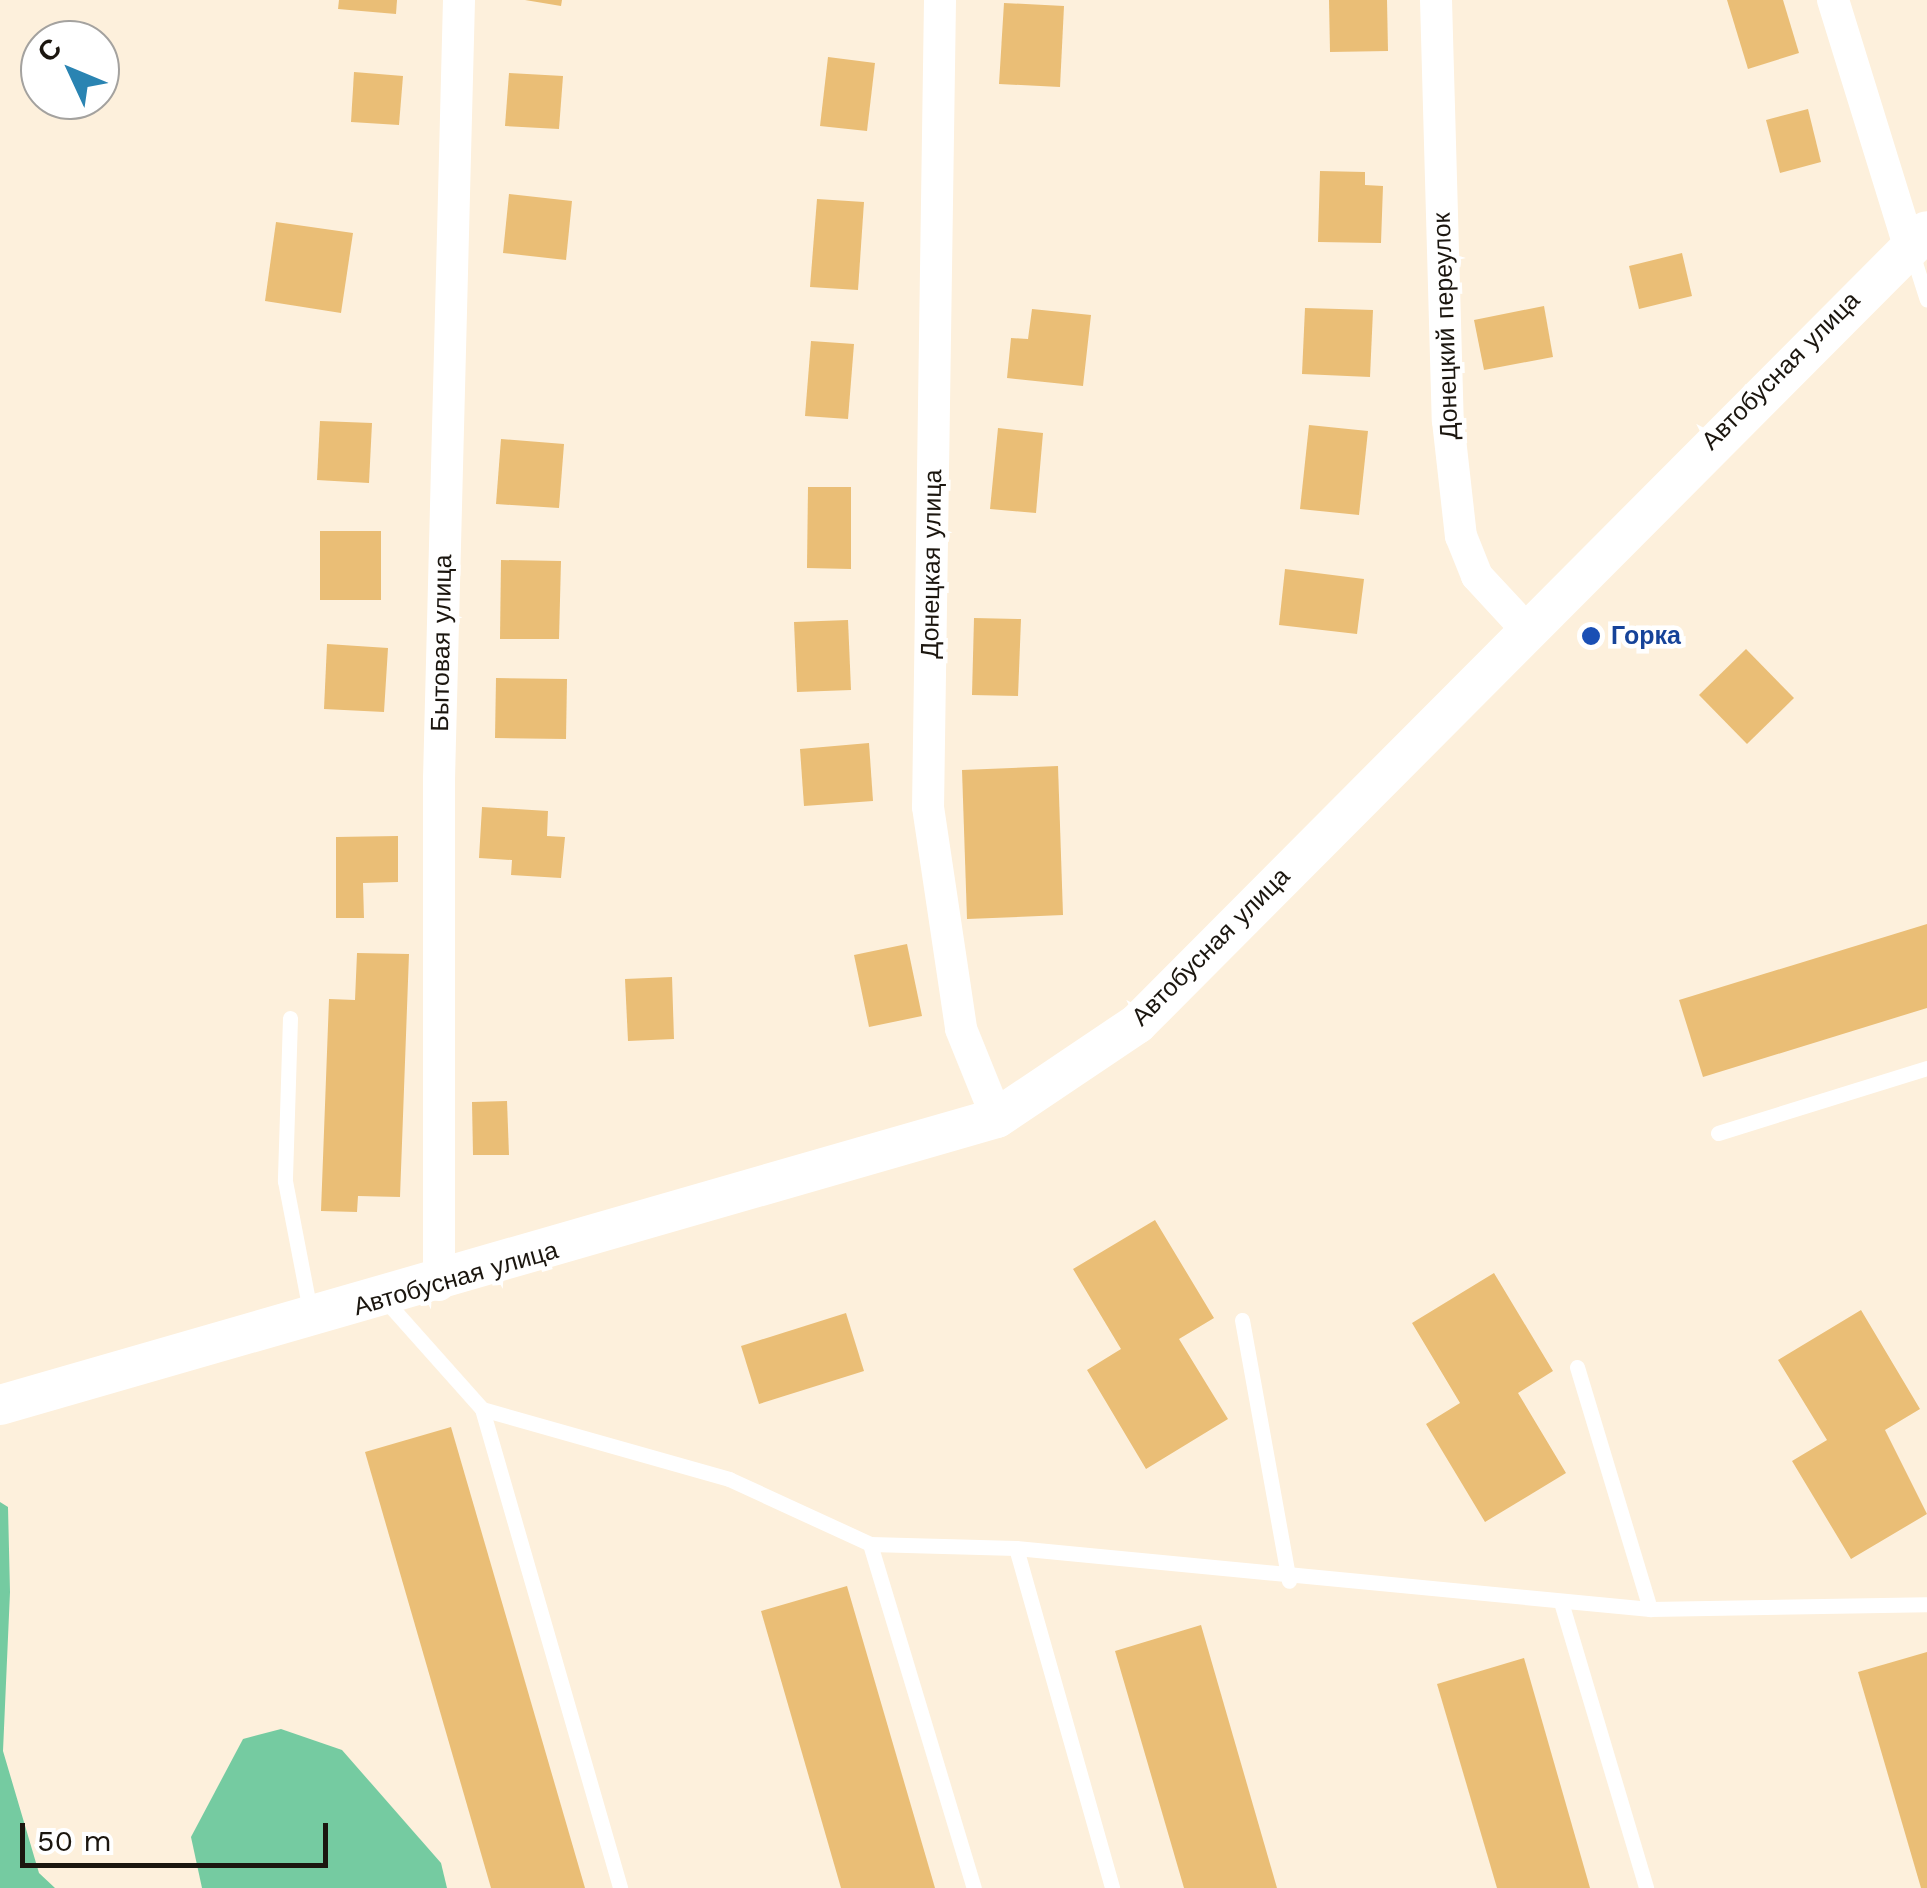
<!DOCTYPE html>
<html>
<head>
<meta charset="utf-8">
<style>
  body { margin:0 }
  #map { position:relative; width:1927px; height:1888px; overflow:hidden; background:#fdf0dc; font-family:"Work Sans",sans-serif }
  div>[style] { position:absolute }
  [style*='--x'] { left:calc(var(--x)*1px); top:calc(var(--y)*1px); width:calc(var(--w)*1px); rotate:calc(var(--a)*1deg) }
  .forest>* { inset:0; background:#75cba1 }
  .building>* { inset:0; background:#eabe76 }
  .service>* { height:15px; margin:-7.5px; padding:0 7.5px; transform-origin:7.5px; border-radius:7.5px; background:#fff }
  .minor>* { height:32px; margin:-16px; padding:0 16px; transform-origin:16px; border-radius:16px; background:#fff }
  .tertiary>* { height:40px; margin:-20px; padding:0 20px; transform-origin:20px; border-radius:20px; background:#fff }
  .dots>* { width:28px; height:28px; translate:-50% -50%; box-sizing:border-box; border:5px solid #fff; border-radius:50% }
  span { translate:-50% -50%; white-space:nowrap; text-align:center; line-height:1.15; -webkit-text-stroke:9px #fff; paint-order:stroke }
  .street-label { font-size:25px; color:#1b160f }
  .transit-label { font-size:25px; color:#164399; font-weight:700 }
  .left { translate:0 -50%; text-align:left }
  .north { position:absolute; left:20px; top:20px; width:100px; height:100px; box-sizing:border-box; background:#fff; border:2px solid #a4a29f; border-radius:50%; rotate:314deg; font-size:28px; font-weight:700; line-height:40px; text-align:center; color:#1b160f }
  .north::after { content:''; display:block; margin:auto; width:35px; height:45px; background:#2a84b2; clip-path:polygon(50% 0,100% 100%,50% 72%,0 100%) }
  .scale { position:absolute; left:20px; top:1823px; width:308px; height:45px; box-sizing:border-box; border:5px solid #1b160f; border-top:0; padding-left:12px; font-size:30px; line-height:35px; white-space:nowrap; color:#1b160f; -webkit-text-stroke:8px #fff; paint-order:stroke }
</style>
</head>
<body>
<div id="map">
  <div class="forest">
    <div style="clip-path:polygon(0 1502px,8px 1507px,10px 1592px,3px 1751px,39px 1873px,55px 1888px,0 1888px)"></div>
    <div style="clip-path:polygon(281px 1729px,342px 1750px,441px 1863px,447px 1888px,202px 1888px,191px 1837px,243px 1739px)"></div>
  </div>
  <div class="building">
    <div style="clip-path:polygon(339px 0,397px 0,396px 14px,338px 9px)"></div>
    <div style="clip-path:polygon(525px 0,562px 0,561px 6px)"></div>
    <div style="clip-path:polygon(1329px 0,1387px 0,1388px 51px,1330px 52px)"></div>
    <div style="clip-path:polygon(1727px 0,1783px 0,1799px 53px,1748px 69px)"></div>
    <div style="clip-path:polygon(1004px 3px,1064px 6px,1060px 87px,999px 84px)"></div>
    <div style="clip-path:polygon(828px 57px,875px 63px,867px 131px,820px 126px)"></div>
    <div style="clip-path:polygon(354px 72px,403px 76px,399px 125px,351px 122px)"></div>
    <div style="clip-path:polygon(509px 73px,563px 76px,559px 129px,505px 126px)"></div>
    <div style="clip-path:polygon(1808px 109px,1821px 162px,1780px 173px,1766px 120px)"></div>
    <div style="clip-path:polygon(1320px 171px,1365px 172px,1365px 185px,1383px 186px,1381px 243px,1318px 242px)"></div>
    <div style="clip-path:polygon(509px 194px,572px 201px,566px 260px,503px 253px)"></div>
    <div style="clip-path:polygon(817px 199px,864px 202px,858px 290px,810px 287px)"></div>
    <div style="clip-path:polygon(276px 222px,353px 233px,341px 313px,265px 301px)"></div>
    <div style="clip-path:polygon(1682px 253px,1692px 296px,1639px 309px,1629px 266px)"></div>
    <div style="clip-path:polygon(1544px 306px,1553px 357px,1484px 370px,1474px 320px)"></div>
    <div style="clip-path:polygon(1305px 308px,1373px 310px,1370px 377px,1302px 374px)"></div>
    <div style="clip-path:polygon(1032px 309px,1091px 315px,1083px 386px,1007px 378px,1011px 338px,1028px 339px)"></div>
    <div style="clip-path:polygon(811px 341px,854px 344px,848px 419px,805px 416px)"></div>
    <div style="clip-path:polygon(320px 421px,372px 423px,369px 483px,317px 480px)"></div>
    <div style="clip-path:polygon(1309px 425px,1368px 431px,1359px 515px,1300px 509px)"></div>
    <div style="clip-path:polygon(998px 428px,1043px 433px,1036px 513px,990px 509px)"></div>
    <div style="clip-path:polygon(501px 439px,564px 444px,559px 508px,496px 504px)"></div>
    <div style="clip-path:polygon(808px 487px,851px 487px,851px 569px,807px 568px)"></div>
    <div style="clip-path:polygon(320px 531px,381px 531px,381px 600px,320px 600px)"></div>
    <div style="clip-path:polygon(501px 560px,561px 561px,559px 639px,500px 639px)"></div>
    <div style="clip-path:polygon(1285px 569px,1364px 579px,1357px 634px,1279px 625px)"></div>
    <div style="clip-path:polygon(974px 618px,1021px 619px,1018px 696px,972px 695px)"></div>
    <div style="clip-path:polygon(848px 620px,851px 690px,797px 692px,794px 622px)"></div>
    <div style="clip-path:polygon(327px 644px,388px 648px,384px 712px,324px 709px)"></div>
    <div style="clip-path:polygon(1746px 649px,1794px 698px,1747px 744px,1699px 695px)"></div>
    <div style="clip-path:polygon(496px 678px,567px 679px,566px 739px,495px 738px)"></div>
    <div style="clip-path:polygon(869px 743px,873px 801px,804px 806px,800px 749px)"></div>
    <div style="clip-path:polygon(1058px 766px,1063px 915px,967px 919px,962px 770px)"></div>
    <div style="clip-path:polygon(482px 807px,548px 811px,547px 836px,565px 837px,561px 878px,511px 875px,512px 860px,479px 858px)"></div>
    <div style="clip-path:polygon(398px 836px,398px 882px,363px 883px,364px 918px,336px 918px,336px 837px)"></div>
    <div style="clip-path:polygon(1927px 924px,1927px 1008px,1703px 1077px,1679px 1000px)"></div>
    <div style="clip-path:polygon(907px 944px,922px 1016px,869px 1027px,854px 955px)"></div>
    <div style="clip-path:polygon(357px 953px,409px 954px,400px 1197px,358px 1196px,357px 1212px,321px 1211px,329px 999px,355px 1000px)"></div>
    <div style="clip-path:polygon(672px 977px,674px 1039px,628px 1041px,625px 979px)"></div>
    <div style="clip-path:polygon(507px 1101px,509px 1155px,473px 1155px,472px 1102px)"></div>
    <div style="clip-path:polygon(1155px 1220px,1214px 1318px,1179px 1339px,1228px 1419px,1146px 1469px,1087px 1370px,1121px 1349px,1073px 1269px)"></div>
    <div style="clip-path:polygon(1494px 1273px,1553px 1371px,1518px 1393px,1566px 1473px,1485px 1522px,1426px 1424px,1460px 1403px,1412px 1323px)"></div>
    <div style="clip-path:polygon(1861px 1310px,1920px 1409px,1885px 1430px,1927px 1514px,1851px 1559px,1792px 1461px,1827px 1440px,1778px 1360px)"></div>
    <div style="clip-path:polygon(846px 1313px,864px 1371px,759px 1404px,741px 1346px)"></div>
    <div style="clip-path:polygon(451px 1427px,585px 1888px,491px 1888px,365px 1452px)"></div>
    <div style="clip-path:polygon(847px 1586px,935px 1888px,841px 1888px,761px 1611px)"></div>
    <div style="clip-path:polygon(1201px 1625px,1277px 1888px,1184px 1888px,1115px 1651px)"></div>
    <div style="clip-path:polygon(1927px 1652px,1927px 1888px,1921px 1888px,1858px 1672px)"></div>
    <div style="clip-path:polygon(1524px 1658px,1590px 1888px,1497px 1888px,1437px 1684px)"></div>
  </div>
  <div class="service">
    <div style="--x:1911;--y:250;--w:52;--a:72.3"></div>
    <div style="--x:290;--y:1018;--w:163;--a:91.8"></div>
    <div style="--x:285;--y:1181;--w:137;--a:79.1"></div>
    <div style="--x:1718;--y:1133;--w:219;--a:-17.3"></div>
    <div style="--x:385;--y:1300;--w:146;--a:48.3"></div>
    <div style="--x:482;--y:1409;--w:257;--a:15.8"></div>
    <div style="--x:729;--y:1479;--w:155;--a:24.7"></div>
    <div style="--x:870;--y:1544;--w:146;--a:1.6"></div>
    <div style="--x:1016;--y:1548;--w:637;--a:5.5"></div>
    <div style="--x:1650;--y:1609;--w:277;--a:-1"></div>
    <div style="--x:1242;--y:1320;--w:265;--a:79.8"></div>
    <div style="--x:1577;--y:1367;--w:253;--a:73.2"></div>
    <div style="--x:482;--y:1409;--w:498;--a:73.9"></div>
    <div style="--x:870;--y:1544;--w:359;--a:73.2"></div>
    <div style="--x:1016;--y:1548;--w:353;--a:74.2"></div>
    <div style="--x:1561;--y:1602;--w:298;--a:73.4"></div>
  </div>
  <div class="minor">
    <div style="--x:940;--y:0;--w:807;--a:90.85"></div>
    <div style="--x:928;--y:807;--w:224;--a:81.5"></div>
    <div style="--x:961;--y:1029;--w:96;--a:68"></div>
    <div style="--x:1436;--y:0;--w:421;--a:88.4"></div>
    <div style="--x:1448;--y:421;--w:116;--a:83.6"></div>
    <div style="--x:1461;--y:536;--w:43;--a:68.2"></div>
    <div style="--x:1477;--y:576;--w:72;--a:47.2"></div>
    <div style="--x:1833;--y:0;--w:253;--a:72.8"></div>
    <div style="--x:439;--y:1285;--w:506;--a:-90"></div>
    <div style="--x:439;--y:779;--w:779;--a:-88.53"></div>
  </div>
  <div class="tertiary">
    <div style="--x:0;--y:1405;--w:1037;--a:-16.06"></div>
    <div style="--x:997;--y:1118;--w:169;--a:-33.9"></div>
    <div style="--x:1137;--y:1024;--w:1119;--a:-45.11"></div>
  </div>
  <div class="dots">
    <div style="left:1591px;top:636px;background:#1a4fb4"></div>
  </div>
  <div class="street-label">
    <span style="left:1446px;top:326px;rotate:-92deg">Донецкий переулок</span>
    <span style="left:1781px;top:371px;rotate:-45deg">Автобусная улица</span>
    <span style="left:932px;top:564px;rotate:-89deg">Донецкая улица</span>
    <span style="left:442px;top:643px;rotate:-89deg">Бытовая улица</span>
    <span style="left:1211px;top:947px;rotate:-45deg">Автобусная улица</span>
    <span style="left:456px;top:1279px;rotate:-16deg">Автобусная улица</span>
  </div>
  <div class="transit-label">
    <span class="left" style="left:1611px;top:636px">Горка</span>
  </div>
  <div class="north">С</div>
  <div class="scale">50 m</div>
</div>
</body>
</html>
